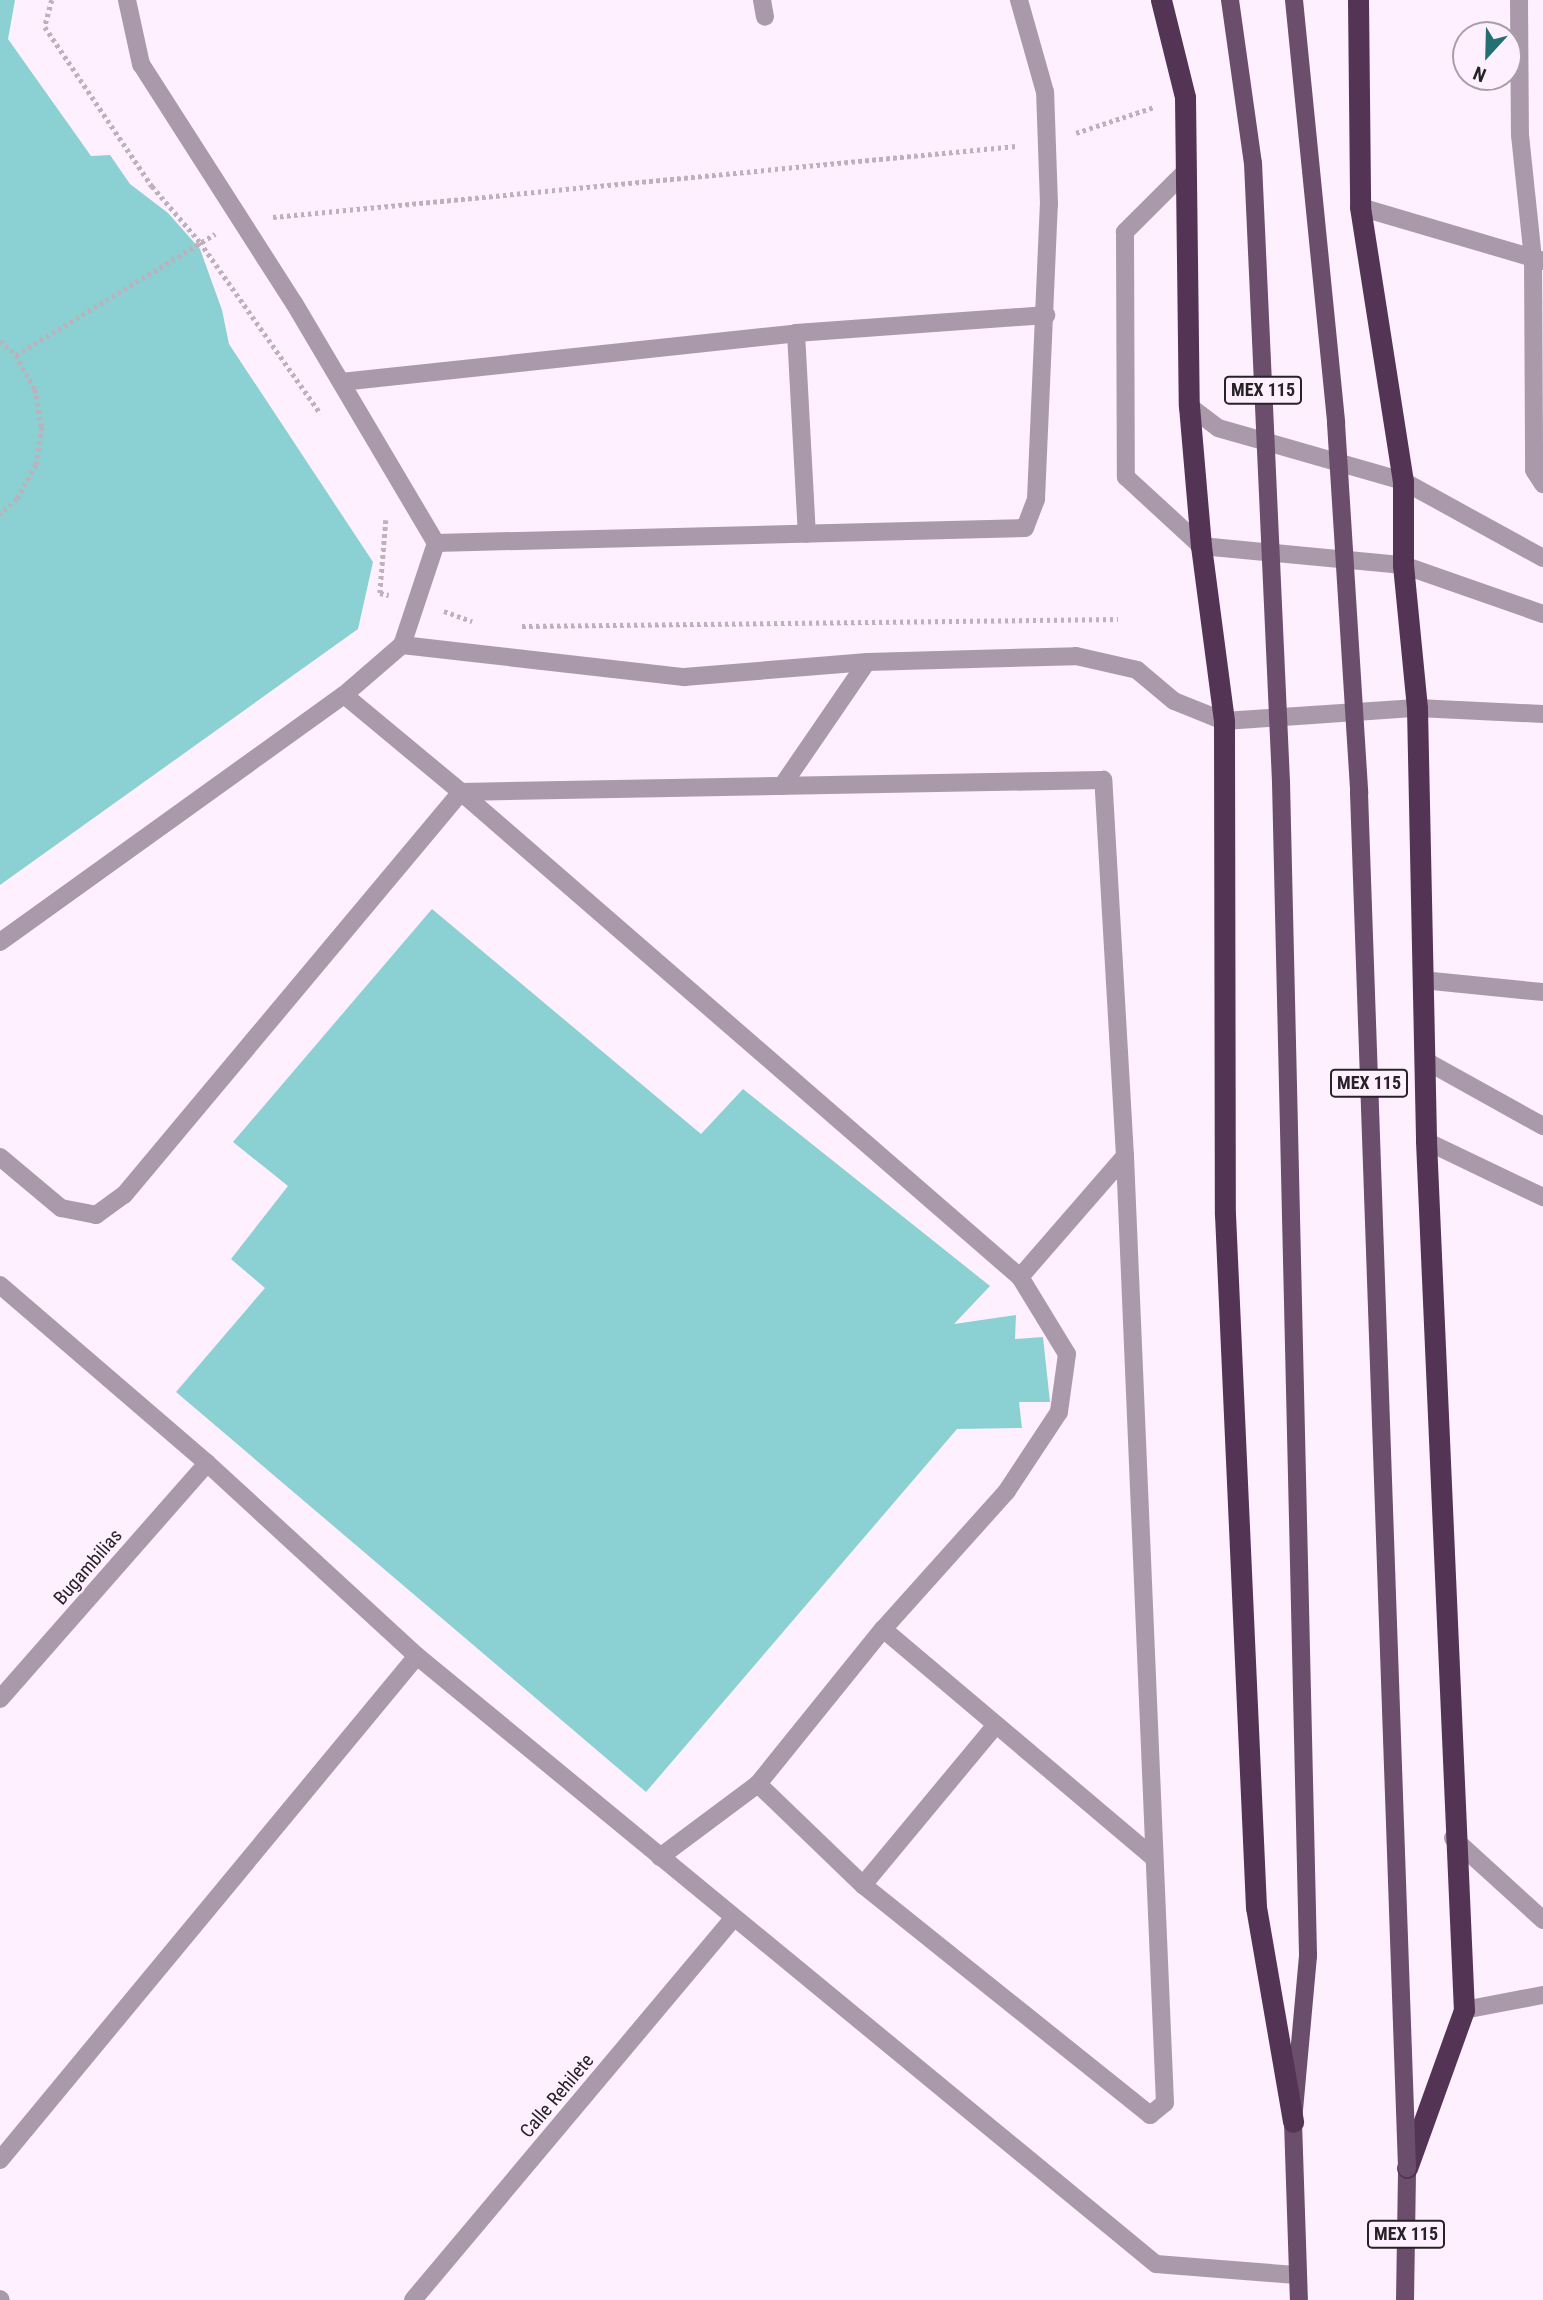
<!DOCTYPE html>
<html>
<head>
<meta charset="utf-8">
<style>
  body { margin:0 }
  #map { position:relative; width:1543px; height:2300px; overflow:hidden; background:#fef0fe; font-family:"Roboto Condensed",sans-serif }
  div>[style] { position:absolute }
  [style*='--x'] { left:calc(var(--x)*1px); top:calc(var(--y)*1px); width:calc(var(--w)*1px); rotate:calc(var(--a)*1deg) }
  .building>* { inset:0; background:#8bd0d3 }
  .path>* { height:4.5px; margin-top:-2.25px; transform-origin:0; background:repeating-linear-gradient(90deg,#bcb1bc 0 3.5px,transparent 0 7px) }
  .minor>* { height:18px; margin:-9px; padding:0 9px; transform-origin:9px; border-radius:9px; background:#a9a }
  .major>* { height:18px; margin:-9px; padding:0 9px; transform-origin:9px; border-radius:9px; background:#6a4e6b }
  .highway>* { height:21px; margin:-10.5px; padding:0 10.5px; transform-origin:10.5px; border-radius:10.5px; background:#543455 }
  .major-bridge>* { height:18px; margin:-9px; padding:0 9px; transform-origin:9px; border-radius:9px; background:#6a4e6b }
  span { translate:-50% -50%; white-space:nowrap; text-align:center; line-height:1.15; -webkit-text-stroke:5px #fef0fe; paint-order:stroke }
  .shield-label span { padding:2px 5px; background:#fef0fe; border:2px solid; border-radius:5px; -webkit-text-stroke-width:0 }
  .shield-label { font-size:18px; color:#272227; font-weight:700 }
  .street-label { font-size:19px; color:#272227 }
  .north { position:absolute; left:1452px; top:21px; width:70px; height:70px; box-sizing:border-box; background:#fef0fe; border:2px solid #a89ea8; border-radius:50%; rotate:202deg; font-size:19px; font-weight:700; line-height:28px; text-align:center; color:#272227 }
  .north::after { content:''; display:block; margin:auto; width:24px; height:32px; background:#246f73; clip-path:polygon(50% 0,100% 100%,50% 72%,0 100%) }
</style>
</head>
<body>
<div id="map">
  <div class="building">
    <div style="clip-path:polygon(0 0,15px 0,8px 39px,91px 156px,110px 155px,130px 184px,168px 213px,200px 249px,222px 310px,229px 344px,373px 562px,358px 629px,0 885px)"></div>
    <div style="clip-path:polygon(432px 909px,701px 1134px,743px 1089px,990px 1286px,954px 1324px,1016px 1315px,1015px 1339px,1043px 1337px,1050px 1402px,1019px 1402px,1022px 1428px,957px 1429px,646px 1792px,176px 1392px,265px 1288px,231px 1259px,288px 1186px,233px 1142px)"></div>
  </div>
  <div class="path">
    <div style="--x:52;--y:0;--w:28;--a:105"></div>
    <div style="--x:45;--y:27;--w:192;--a:56.1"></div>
    <div style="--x:152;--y:186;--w:74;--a:49.4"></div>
    <div style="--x:200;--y:242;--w:210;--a:54.9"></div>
    <div style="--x:1076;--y:133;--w:82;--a:-18.4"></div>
    <div style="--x:273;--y:217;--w:747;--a:-5.45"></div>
    <div style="--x:0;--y:341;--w:21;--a:41"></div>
    <div style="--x:16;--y:355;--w:39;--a:61"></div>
    <div style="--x:35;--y:389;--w:39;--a:80"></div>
    <div style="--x:42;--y:427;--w:38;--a:99"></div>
    <div style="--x:36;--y:465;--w:39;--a:119"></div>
    <div style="--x:17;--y:499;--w:23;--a:137"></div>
    <div style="--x:16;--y:355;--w:233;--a:-31.3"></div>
    <div style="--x:386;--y:520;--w:73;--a:94.7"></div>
    <div style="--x:380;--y:593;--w:9;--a:13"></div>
    <div style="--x:444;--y:611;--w:30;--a:20"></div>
    <div style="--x:522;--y:626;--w:596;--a:-0.67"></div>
  </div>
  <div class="minor">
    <div style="--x:127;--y:0;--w:66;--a:77.7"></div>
    <div style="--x:141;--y:64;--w:284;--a:57.4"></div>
    <div style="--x:294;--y:303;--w:279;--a:59.4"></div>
    <div style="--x:436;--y:543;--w:108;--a:108.4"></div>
    <div style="--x:762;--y:0;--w:17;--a:80"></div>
    <div style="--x:1519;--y:0;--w:135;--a:89.6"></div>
    <div style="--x:1520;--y:135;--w:124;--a:84"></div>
    <div style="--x:1533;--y:258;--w:212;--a:89.7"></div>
    <div style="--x:1534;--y:470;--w:17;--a:57"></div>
    <div style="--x:1187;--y:170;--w:88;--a:135"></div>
    <div style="--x:1125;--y:232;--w:245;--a:89.8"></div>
    <div style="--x:1126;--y:477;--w:102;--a:42.6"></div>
    <div style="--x:1201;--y:546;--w:203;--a:5.4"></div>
    <div style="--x:1403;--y:565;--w:148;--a:19.3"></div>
    <div style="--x:1360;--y:207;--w:191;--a:16.4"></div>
    <div style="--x:796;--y:333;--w:201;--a:86.9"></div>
    <div style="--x:341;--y:382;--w:458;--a:-6.1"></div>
    <div style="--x:796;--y:333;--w:251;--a:-4.1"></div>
    <div style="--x:1189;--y:406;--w:36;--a:37"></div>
    <div style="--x:1218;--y:428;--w:192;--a:16"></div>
    <div style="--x:1403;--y:481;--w:160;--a:28.8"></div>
    <div style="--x:436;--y:543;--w:589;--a:-1.46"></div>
    <div style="--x:1025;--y:528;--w:31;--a:-69"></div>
    <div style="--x:1036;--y:499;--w:295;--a:-87.5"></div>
    <div style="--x:1049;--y:204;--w:112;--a:-92"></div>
    <div style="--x:1045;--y:92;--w:96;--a:-105.8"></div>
    <div style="--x:782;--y:786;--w:150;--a:-55.6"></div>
    <div style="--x:0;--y:942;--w:423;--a:-35.7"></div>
    <div style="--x:344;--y:695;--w:77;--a:-40.8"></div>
    <div style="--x:402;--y:645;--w:284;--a:6.5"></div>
    <div style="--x:684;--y:677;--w:184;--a:-4.7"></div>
    <div style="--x:867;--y:662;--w:209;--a:-1.6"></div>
    <div style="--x:1076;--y:656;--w:63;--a:12.9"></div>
    <div style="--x:1137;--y:670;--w:48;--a:40"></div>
    <div style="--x:1174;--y:701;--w:54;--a:21.8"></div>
    <div style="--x:1224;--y:721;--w:193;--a:-3.9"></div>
    <div style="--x:1417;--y:708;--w:126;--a:2.7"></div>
    <div style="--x:1422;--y:980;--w:122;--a:5.7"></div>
    <div style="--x:1426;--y:1061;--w:134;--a:29.1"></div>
    <div style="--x:1426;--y:1141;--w:130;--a:25.6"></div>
    <div style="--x:0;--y:1157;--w:80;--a:39.9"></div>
    <div style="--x:61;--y:1208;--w:36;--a:11"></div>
    <div style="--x:96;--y:1215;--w:34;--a:-36"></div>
    <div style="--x:124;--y:1195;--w:525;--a:-50.1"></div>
    <div style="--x:461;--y:792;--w:740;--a:40.95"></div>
    <div style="--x:1020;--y:1277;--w:160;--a:-49"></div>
    <div style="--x:1125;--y:1156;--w:377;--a:-93.3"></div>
    <div style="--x:1103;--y:780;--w:642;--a:178.93"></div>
    <div style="--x:461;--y:792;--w:152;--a:-140.3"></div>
    <div style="--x:1020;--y:1277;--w:90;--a:58.6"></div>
    <div style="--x:1067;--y:1354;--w:59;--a:97.9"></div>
    <div style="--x:1059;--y:1412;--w:95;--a:123.4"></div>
    <div style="--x:1007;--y:1491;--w:186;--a:131.9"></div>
    <div style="--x:883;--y:1629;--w:199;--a:128.9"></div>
    <div style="--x:758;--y:1784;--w:146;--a:43.9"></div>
    <div style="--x:863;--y:1885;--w:368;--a:38.7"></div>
    <div style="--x:1150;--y:2115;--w:19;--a:-39"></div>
    <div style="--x:1165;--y:2103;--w:948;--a:-92.42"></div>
    <div style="--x:0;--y:1285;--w:273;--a:40.7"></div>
    <div style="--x:207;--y:1463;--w:285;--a:42.6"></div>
    <div style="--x:417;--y:1656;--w:957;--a:39.45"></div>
    <div style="--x:1156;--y:2264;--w:140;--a:4.5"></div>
    <div style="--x:883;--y:1629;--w:355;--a:40.2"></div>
    <div style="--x:0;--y:1699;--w:314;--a:-48.7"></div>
    <div style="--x:1453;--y:1838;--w:122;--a:42.3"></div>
    <div style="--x:660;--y:1857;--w:122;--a:-36.7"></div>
    <div style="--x:863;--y:1885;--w:208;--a:-50.3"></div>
    <div style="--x:1464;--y:2010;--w:80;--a:-10.8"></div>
    <div style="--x:0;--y:2160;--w:654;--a:-50.4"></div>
    <div style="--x:0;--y:2299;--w:1;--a:45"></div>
    <div style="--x:413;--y:2300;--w:498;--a:-50"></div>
  </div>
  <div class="major">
    <div style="--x:1281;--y:782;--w:1174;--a:88.68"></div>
    <div style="--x:1308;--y:1956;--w:167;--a:95.2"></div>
    <div style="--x:1293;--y:2122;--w:178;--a:88.1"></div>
    <div style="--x:1405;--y:2300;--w:132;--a:-89.1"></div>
  </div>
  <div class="highway">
    <div style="--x:1161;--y:0;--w:100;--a:76.1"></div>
    <div style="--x:1185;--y:97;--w:309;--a:89.3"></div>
    <div style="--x:1189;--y:406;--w:141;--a:85.1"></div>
    <div style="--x:1201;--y:546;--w:177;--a:82.5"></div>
    <div style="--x:1224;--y:721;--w:493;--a:89.9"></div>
    <div style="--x:1225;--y:1214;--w:694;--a:87.44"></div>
    <div style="--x:1256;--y:1907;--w:218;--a:80.2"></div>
    <div style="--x:1358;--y:0;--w:207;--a:89.4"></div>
    <div style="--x:1360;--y:207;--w:277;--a:81.1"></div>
    <div style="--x:1403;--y:481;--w:84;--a:90"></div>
    <div style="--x:1403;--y:565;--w:144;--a:84.4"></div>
    <div style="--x:1417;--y:708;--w:433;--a:88.8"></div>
    <div style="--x:1426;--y:1141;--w:870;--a:87.5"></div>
    <div style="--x:1464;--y:2010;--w:168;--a:109.8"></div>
  </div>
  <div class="major-bridge">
    <div style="--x:1230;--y:0;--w:165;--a:82"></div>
    <div style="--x:1253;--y:163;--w:620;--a:87.41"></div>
    <div style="--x:1294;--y:0;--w:425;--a:84.3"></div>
    <div style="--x:1336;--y:423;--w:371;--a:86.4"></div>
    <div style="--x:1359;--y:793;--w:1376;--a:88"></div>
  </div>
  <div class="shield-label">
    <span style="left:1263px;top:390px">MEX 115</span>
    <span style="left:1369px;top:1083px">MEX 115</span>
    <span style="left:1406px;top:2234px">MEX 115</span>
  </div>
  <div class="street-label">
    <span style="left:88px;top:1567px;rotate:-49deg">Bugambilias</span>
    <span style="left:557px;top:2096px;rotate:-50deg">Calle Rehilete</span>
  </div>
  <div class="north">N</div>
</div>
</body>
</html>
